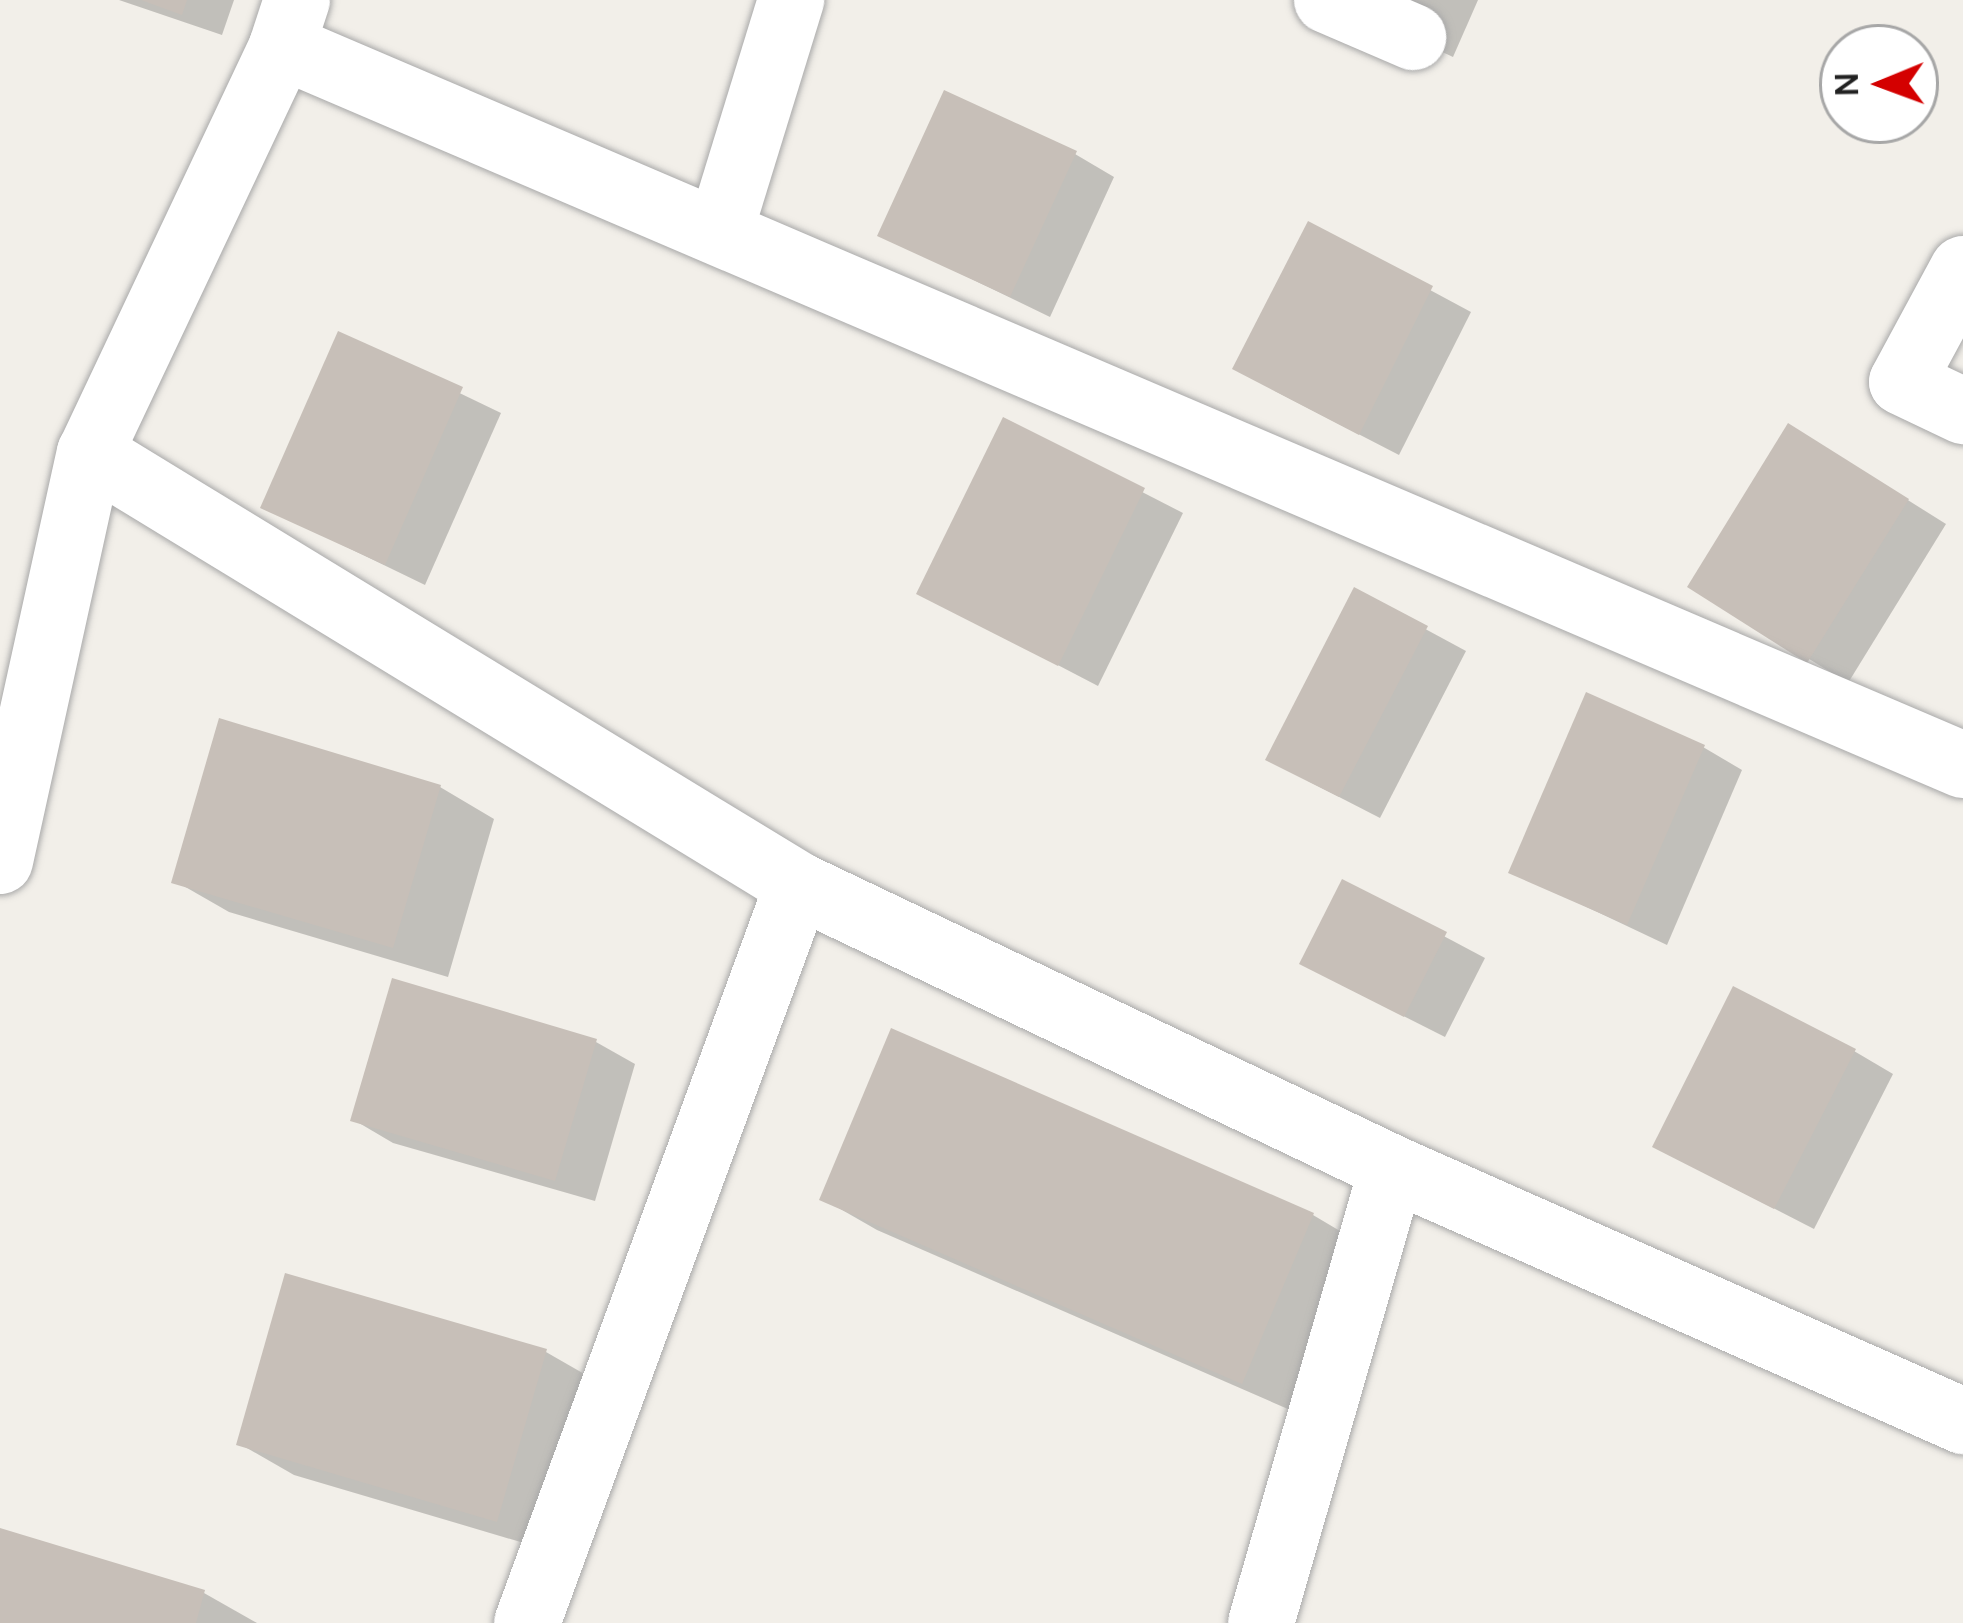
<!DOCTYPE html>
<html>
<head>
<meta charset="utf-8">
<style>
  body { margin:0 }
  #map { position:relative; width:1963px; height:1623px; overflow:hidden; background:#f2efe9; font-family:Manrope,sans-serif }
  div>[style] { position:absolute }
  [style*='--x'] { left:calc(var(--x)*1px); top:calc(var(--y)*1px); width:calc(var(--w)*1px); rotate:calc(var(--a)*1deg) }
  .shadow>* { inset:0; background:#0003 }
  .building>* { inset:0; background:#c7bfb8 }
  .roads { filter:drop-shadow(0 0 3px #a9a9a9) drop-shadow(0 0 3px #a9a9a9) }
  .street>* { height:66px; margin:-33px; padding:0 33px; transform-origin:33px; border-radius:33px; background:#fff }
  span { translate:-50% -50%; white-space:nowrap; text-align:center; line-height:1.15; -webkit-text-stroke:9px #fff; paint-order:stroke }
  .north { position:absolute; left:1819px; top:24px; width:120px; height:120px; box-sizing:border-box; background:#fff; border:3px solid #a7a7a7; border-radius:50%; rotate:269deg; font-size:33px; font-weight:700; line-height:48px; text-align:center; color:#222 }
  .north::after { content:''; display:block; margin:auto; width:42px; height:54px; background:#d40000; clip-path:polygon(50% 0,100% 100%,50% 72%,0 100%) }
</style>
</head>
<body>
<div id="map">
  <div class="shadow">
    <div style="clip-path:polygon(119px 0,234px 0,222px 35px)"></div>
    <div style="clip-path:polygon(1332px 0,1478px 0,1453px 57px)"></div>
    <div style="clip-path:polygon(1075px 154px,1114px 177px,1050px 317px,881px 235px)"></div>
    <div style="clip-path:polygon(1309px 225px,1471px 312px,1399px 455px,1275px 391px)"></div>
    <div style="clip-path:polygon(339px 335px,501px 413px,425px 585px,264px 507px)"></div>
    <div style="clip-path:polygon(1004px 421px,1183px 513px,1098px 686px,920px 593px)"></div>
    <div style="clip-path:polygon(1828px 450px,1946px 524px,1848px 683px,1691px 586px)"></div>
    <div style="clip-path:polygon(1355px 591px,1466px 651px,1380px 818px,1308px 781px)"></div>
    <div style="clip-path:polygon(1703px 747px,1742px 770px,1667px 945px,1511px 871px)"></div>
    <div style="clip-path:polygon(440px 787px,494px 819px,448px 977px,229px 912px,175px 881px)"></div>
    <div style="clip-path:polygon(1344px 883px,1485px 958px,1445px 1037px,1342px 985px)"></div>
    <div style="clip-path:polygon(893px 1032px,1313px 1215px,1367px 1247px,1297px 1413px,877px 1230px,823px 1199px)"></div>
    <div style="clip-path:polygon(596px 1042px,635px 1064px,595px 1201px,393px 1143px,354px 1120px)"></div>
    <div style="clip-path:polygon(1854px 1051px,1893px 1074px,1814px 1229px,1695px 1168px)"></div>
    <div style="clip-path:polygon(287px 1277px,546px 1352px,600px 1383px,551px 1551px,294px 1475px,240px 1444px)"></div>
    <div style="clip-path:polygon(0 1531px,204px 1593px,257px 1623px,0 1623px)"></div>
  </div>
  <div class="building">
    <div style="clip-path:polygon(141px 0,187px 0,182px 15px)"></div>
    <div style="clip-path:polygon(944px 90px,1077px 151px,1010px 297px,877px 236px)"></div>
    <div style="clip-path:polygon(1308px 221px,1433px 286px,1359px 435px,1232px 369px)"></div>
    <div style="clip-path:polygon(338px 331px,463px 387px,385px 565px,260px 508px)"></div>
    <div style="clip-path:polygon(1003px 417px,1145px 488px,1058px 666px,916px 594px)"></div>
    <div style="clip-path:polygon(1788px 423px,1909px 499px,1807px 663px,1687px 587px)"></div>
    <div style="clip-path:polygon(1354px 587px,1428px 626px,1339px 797px,1265px 760px)"></div>
    <div style="clip-path:polygon(1586px 692px,1705px 745px,1627px 925px,1508px 873px)"></div>
    <div style="clip-path:polygon(219px 718px,441px 785px,393px 948px,171px 883px)"></div>
    <div style="clip-path:polygon(1342px 879px,1447px 932px,1404px 1017px,1299px 964px)"></div>
    <div style="clip-path:polygon(392px 978px,597px 1039px,555px 1181px,350px 1121px)"></div>
    <div style="clip-path:polygon(1733px 986px,1856px 1049px,1774px 1209px,1652px 1147px)"></div>
    <div style="clip-path:polygon(891px 1028px,1314px 1213px,1242px 1384px,819px 1200px)"></div>
    <div style="clip-path:polygon(285px 1273px,547px 1349px,497px 1522px,236px 1445px)"></div>
    <div style="clip-path:polygon(0 1528px,205px 1590px,196px 1623px,0 1623px)"></div>
  </div>
  <div class="roads">
    <div class="street">
      <div style="--x:1327;--y:0;--w:94;--a:23.3"></div>
      <div style="--x:282;--y:46;--w:1828;--a:23.16"></div>
      <div style="--x:721;--y:228;--w:239;--a:-72.9"></div>
      <div style="--x:1963;--y:269;--w:128;--a:118.4"></div>
      <div style="--x:1902;--y:382;--w:68;--a:25.4"></div>
      <div style="--x:90;--y:453;--w:829;--a:31.39"></div>
      <div style="--x:798;--y:885;--w:658;--a:25.47"></div>
      <div style="--x:1392;--y:1168;--w:625;--a:23.9"></div>
      <div style="--x:0;--y:861;--w:418;--a:-77.6"></div>
      <div style="--x:90;--y:453;--w:450;--a:-64.7"></div>
      <div style="--x:282;--y:46;--w:48;--a:-71.9"></div>
      <div style="--x:527;--y:1623;--w:786;--a:-69.84"></div>
      <div style="--x:1261;--y:1623;--w:473;--a:-73.9"></div>
    </div>
  </div>
  <div class="north">N</div>
</div>
</body>
</html>
